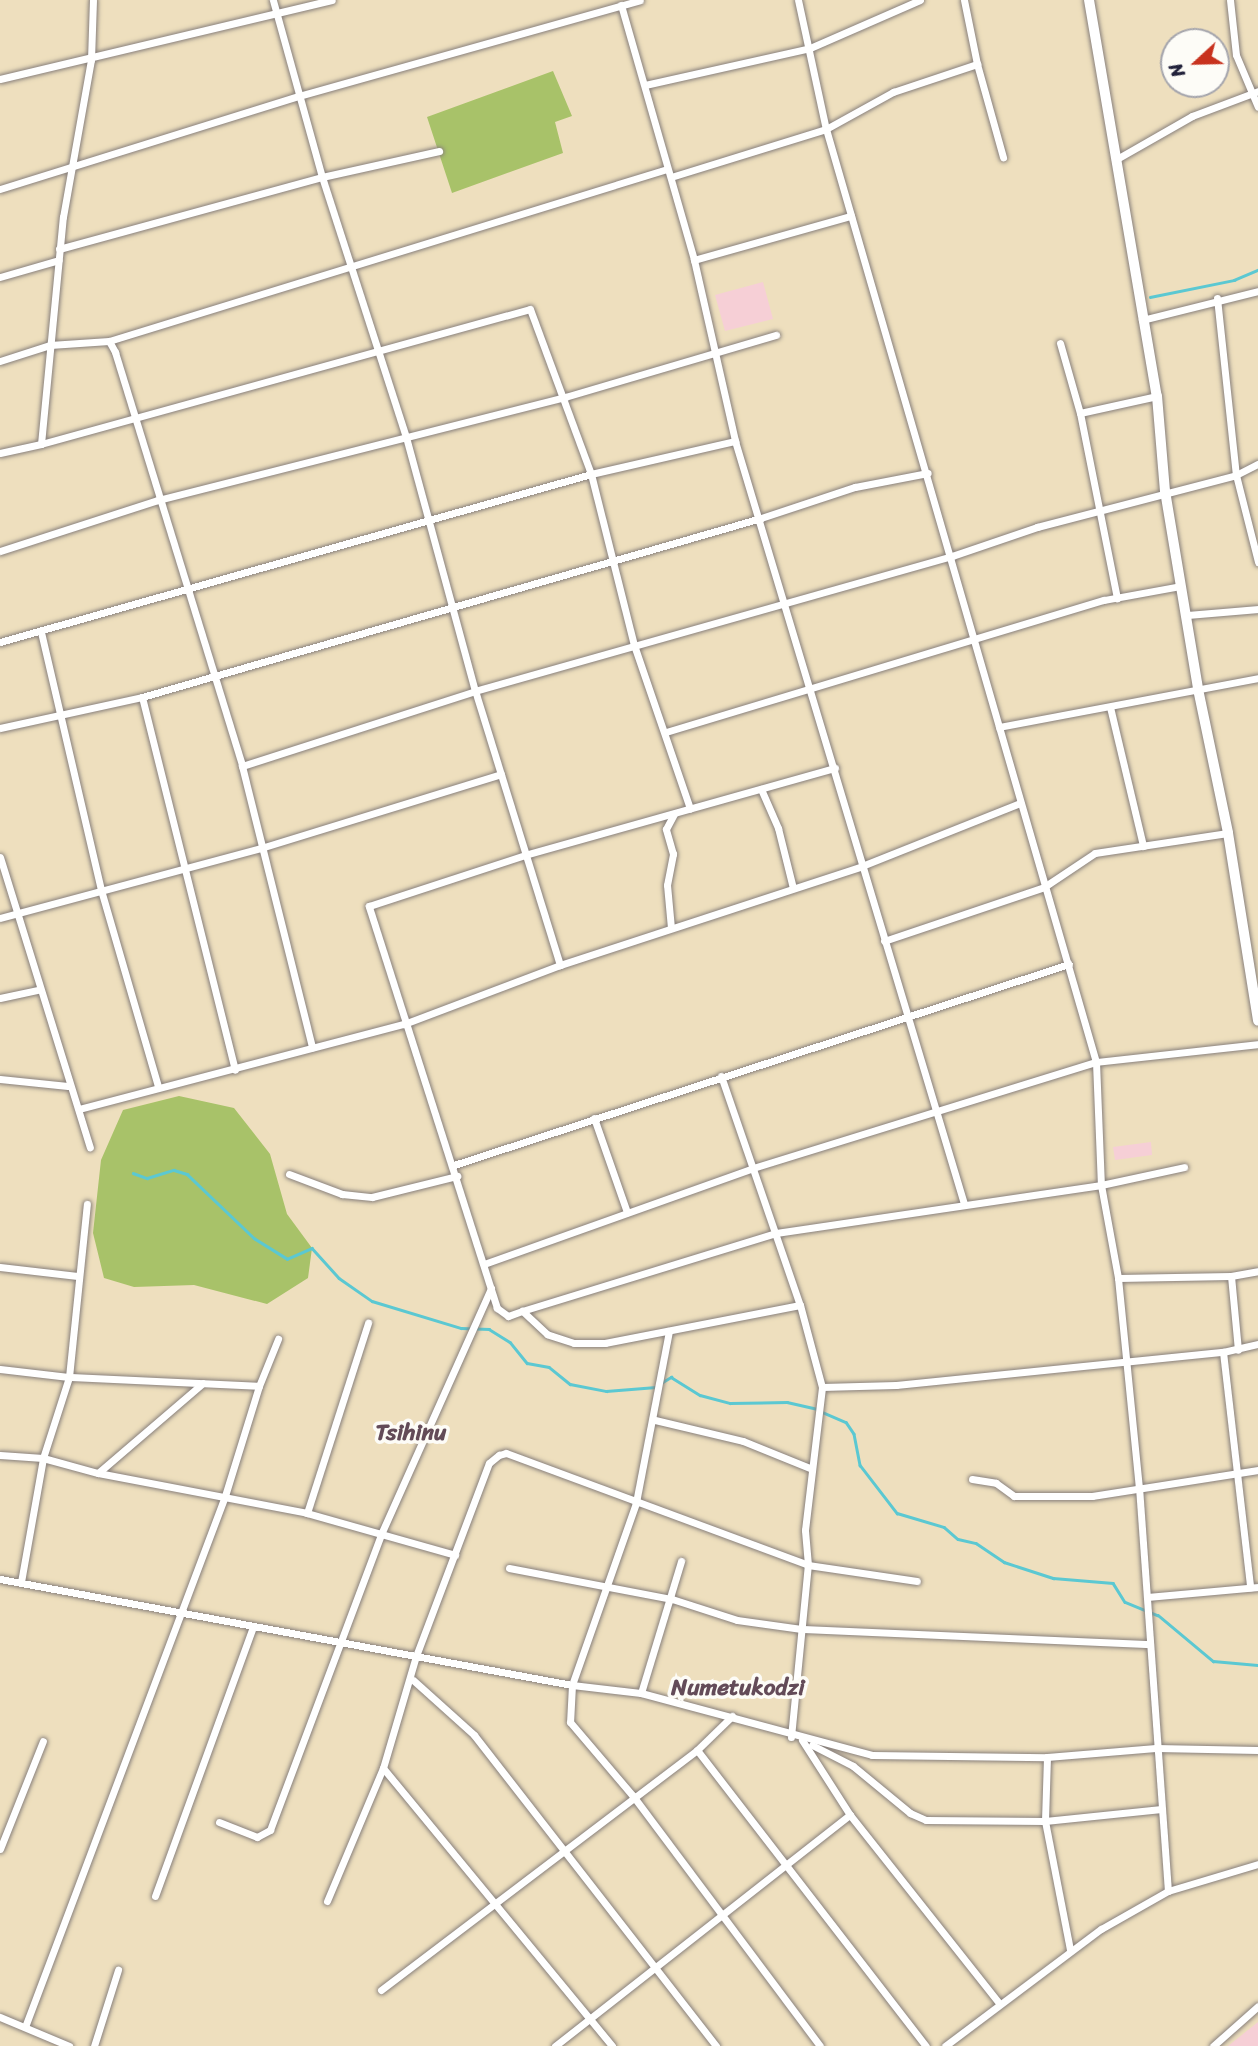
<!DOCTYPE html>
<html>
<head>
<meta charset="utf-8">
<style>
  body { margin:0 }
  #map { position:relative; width:1258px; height:2046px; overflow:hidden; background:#eedfbe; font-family:Sriracha,sans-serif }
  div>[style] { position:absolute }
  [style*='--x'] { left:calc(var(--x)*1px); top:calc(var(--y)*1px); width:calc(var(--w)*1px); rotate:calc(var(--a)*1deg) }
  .built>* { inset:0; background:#f6cfd6 }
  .green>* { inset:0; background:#a8c269 }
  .stream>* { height:2.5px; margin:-1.25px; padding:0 1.25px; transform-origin:1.25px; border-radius:1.25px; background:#5bc8d2 }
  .roads { filter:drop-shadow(0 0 2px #88807c) drop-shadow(0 0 2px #88807c) }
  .minor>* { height:7px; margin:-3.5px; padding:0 3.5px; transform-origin:3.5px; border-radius:3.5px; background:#fff }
  .tertiary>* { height:10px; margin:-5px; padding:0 5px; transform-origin:5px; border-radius:5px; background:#fff }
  span { translate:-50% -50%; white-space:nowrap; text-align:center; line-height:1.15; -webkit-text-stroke:7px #fdfcf7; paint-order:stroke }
  .quarter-label { font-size:23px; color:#634b58; font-weight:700 }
  .north { position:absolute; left:1160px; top:28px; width:70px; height:70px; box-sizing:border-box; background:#fdfcf7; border:2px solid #a5a5ac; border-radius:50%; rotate:248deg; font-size:19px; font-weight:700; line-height:28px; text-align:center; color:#22223b }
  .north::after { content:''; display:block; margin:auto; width:24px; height:32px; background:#c8321e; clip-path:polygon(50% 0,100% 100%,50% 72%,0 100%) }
</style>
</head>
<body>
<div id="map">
  <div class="built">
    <div style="clip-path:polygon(763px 282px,773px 319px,725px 331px,715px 295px)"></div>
    <div style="clip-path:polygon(1151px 1142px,1152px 1155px,1115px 1160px,1113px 1147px)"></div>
    <div style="clip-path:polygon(1258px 2022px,1258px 2046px,1228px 2046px)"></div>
  </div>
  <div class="green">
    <div style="clip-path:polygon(553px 71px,572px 116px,555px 122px,563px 153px,452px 193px,427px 117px)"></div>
    <div style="clip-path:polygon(179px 1096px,234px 1108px,270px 1154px,287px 1214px,312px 1248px,308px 1278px,267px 1304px,194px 1285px,134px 1287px,104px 1278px,93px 1233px,101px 1160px,123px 1110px)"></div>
  </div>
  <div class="stream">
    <div style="--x:1150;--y:297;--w:86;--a:-11.4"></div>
    <div style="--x:1234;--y:280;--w:26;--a:-23"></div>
    <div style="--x:133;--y:1173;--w:15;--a:20"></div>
    <div style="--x:147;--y:1178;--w:28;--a:-17"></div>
    <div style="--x:174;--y:1170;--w:14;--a:17"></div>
    <div style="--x:187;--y:1174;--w:93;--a:43.7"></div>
    <div style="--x:254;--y:1238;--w:39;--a:32"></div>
    <div style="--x:287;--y:1259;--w:27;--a:-24"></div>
    <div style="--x:312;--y:1248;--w:40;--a:48"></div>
    <div style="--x:339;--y:1278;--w:40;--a:34.9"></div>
    <div style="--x:372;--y:1301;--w:93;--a:16.9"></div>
    <div style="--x:461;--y:1328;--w:28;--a:2"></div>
    <div style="--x:489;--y:1329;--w:25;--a:32"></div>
    <div style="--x:510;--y:1342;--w:27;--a:51"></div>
    <div style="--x:527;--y:1363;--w:22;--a:10"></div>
    <div style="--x:549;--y:1367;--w:27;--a:39"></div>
    <div style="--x:570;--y:1384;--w:37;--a:11"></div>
    <div style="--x:606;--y:1391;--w:50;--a:-4.6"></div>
    <div style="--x:661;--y:1383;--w:12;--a:-31"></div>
    <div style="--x:671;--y:1377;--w:34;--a:32"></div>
    <div style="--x:700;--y:1395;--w:31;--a:15"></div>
    <div style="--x:730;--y:1403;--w:57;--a:-1"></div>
    <div style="--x:787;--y:1402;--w:31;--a:13"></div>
    <div style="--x:822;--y:1412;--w:26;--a:23"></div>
    <div style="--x:846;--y:1422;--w:14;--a:56"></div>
    <div style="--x:854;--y:1434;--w:32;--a:79"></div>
    <div style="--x:860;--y:1465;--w:61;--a:52.4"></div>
    <div style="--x:897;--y:1513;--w:49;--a:16.6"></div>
    <div style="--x:944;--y:1527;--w:18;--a:41"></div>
    <div style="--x:958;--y:1539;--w:18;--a:13"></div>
    <div style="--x:976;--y:1543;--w:34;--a:34"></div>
    <div style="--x:1004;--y:1562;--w:52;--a:18.1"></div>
    <div style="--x:1053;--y:1578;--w:60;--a:4.8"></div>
    <div style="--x:1113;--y:1583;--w:22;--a:58"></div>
    <div style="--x:1125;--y:1602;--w:35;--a:22"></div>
    <div style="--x:1158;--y:1615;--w:72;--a:39.9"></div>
    <div style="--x:1213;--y:1661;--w:45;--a:5.1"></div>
  </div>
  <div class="roads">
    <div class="minor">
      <div style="--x:798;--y:0;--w:132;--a:77.8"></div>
      <div style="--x:826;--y:129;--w:971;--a:73.86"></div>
      <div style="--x:1096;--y:1062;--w:123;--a:87.7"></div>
      <div style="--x:1101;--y:1185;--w:95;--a:79.6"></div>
      <div style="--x:1118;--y:1278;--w:210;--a:84.3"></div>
      <div style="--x:1139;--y:1487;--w:405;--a:85.9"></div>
      <div style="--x:964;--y:0;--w:65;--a:78.5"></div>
      <div style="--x:977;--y:64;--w:97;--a:74.4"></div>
      <div style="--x:1230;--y:0;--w:55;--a:83.8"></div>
      <div style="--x:1236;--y:55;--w:56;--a:67.1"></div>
      <div style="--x:621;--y:5;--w:265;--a:74"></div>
      <div style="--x:694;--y:260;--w:186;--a:77.2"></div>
      <div style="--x:735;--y:441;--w:797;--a:73.29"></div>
      <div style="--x:0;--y:79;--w:341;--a:-13.4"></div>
      <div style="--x:645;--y:85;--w:169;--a:-12.6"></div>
      <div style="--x:810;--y:48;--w:120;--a:-23.6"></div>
      <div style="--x:1115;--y:160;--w:89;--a:-29.7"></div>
      <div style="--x:1192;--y:116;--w:71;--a:-20.7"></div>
      <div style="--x:671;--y:177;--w:162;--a:-17.2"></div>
      <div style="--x:826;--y:129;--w:77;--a:-28.9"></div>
      <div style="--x:893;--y:92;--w:89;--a:-18.4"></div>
      <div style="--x:0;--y:189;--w:313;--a:-17.3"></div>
      <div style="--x:299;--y:96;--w:354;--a:-15.7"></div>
      <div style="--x:59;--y:249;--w:273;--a:-15.3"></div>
      <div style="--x:322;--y:177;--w:120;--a:-12.5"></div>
      <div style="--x:694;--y:260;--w:163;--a:-15.7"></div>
      <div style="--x:0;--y:277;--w:61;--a:-16.1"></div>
      <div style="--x:1217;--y:298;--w:178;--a:83.9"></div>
      <div style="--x:1236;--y:475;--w:90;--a:75.8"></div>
      <div style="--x:1142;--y:320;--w:120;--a:-14"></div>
      <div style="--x:109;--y:341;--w:584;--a:-17.13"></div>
      <div style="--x:1060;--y:343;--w:73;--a:74.1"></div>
      <div style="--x:1080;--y:413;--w:189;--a:78.7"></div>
      <div style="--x:0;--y:361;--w:52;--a:-17.7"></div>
      <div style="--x:50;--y:345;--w:59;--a:-3.9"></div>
      <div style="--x:109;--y:341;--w:13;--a:61"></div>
      <div style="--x:115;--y:352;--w:433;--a:72.9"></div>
      <div style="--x:242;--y:766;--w:290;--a:76"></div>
      <div style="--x:1080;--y:413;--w:79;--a:-12.4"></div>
      <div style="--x:41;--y:444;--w:507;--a:-15.43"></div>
      <div style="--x:530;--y:309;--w:176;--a:69.7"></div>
      <div style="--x:591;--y:474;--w:176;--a:75.9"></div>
      <div style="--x:634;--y:645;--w:173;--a:71.1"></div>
      <div style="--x:0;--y:453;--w:42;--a:-12.4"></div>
      <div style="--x:41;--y:444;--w:228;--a:-84.5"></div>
      <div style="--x:63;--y:217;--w:159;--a:-79.9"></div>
      <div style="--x:91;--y:60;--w:60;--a:-88.1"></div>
      <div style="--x:0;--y:551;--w:166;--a:-17.9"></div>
      <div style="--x:158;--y:500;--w:420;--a:-14.2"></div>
      <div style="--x:565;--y:397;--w:220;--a:-16.4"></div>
      <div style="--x:1188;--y:615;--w:70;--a:-4.9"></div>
      <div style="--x:41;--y:632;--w:265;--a:76.9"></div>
      <div style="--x:101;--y:890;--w:204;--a:73.8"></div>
      <div style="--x:0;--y:642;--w:614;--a:-15.87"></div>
      <div style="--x:591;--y:474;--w:148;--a:-12.9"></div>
      <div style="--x:142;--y:697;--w:384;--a:76"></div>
      <div style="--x:1110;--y:707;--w:143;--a:76.6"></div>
      <div style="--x:999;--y:727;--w:264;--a:-10.7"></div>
      <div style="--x:0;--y:728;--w:145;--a:-12.3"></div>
      <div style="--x:142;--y:697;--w:644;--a:-16.13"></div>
      <div style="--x:761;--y:518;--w:99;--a:-18.3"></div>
      <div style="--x:855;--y:487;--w:74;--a:-10.9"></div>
      <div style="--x:666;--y:732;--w:457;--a:-16.8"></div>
      <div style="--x:1104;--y:600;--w:78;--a:-10.3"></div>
      <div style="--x:242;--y:766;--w:245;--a:-17.8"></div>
      <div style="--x:475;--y:691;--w:496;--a:-15.8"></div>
      <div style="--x:952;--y:556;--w:90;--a:-18.8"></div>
      <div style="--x:1037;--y:527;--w:206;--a:-14.6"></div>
      <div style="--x:1236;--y:475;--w:25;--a:-27"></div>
      <div style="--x:761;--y:789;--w:43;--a:66.4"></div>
      <div style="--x:778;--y:828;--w:62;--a:76"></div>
      <div style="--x:0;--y:857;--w:304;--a:72.8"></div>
      <div style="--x:0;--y:918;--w:270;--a:-15"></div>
      <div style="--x:261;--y:848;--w:251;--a:-17.1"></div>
      <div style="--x:671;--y:928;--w:43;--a:-95.3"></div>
      <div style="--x:667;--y:885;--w:32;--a:-79"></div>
      <div style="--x:673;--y:854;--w:26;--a:-106"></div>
      <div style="--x:666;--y:829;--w:17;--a:-62"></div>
      <div style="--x:884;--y:941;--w:169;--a:-18.6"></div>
      <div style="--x:1044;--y:887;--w:61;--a:-33.7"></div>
      <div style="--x:1095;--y:853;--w:134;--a:-8.6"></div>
      <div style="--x:560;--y:965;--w:318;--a:-18.1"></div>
      <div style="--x:862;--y:866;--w:170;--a:-21.7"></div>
      <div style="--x:0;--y:998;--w:40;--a:-12"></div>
      <div style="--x:721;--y:1076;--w:242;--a:71"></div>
      <div style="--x:800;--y:1305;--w:85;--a:75"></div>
      <div style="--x:822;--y:1387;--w:74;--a:-1.5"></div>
      <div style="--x:896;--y:1385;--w:329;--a:-5.8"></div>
      <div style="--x:1223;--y:1352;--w:36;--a:-13"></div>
      <div style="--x:0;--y:1079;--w:68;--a:5.9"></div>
      <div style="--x:79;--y:1109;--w:336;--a:-14.7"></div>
      <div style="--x:404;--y:1024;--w:167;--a:-20.7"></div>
      <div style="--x:560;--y:965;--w:287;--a:-107.2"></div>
      <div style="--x:475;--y:691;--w:263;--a:-105.2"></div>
      <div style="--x:406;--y:437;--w:273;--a:-107.9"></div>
      <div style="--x:322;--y:177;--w:184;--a:-105.5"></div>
      <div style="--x:594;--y:1118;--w:100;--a:70.7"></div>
      <div style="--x:454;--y:1165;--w:647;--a:-18.1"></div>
      <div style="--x:289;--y:1174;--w:57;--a:20.7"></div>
      <div style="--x:342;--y:1194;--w:30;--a:6"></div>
      <div style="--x:372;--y:1197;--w:88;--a:-13.9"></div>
      <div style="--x:484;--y:1264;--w:286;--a:-19.6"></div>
      <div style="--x:753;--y:1168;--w:359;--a:-17.2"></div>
      <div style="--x:1096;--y:1062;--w:163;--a:-6.3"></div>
      <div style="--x:0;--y:1267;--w:78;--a:6.7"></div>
      <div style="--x:1231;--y:1276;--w:74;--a:84.6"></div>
      <div style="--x:1118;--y:1278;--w:113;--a:-1"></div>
      <div style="--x:1231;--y:1276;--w:27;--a:-10"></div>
      <div style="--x:800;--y:1305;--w:199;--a:169"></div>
      <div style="--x:605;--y:1343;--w:31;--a:180"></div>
      <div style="--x:574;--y:1343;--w:28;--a:-162"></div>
      <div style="--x:547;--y:1334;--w:34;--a:-137"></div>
      <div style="--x:522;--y:1311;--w:15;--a:160"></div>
      <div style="--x:508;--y:1316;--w:14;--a:-144"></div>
      <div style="--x:497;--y:1308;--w:422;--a:-107.7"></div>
      <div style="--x:369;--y:906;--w:164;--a:-18.1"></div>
      <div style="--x:525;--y:855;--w:322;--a:-15.7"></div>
      <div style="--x:522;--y:1311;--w:266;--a:-17.1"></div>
      <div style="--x:776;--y:1233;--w:329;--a:-8.4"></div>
      <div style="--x:1101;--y:1185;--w:85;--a:-12.2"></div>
      <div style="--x:669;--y:1331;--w:175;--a:100.9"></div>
      <div style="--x:636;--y:1503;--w:193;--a:109.4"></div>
      <div style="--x:572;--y:1685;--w:37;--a:93"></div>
      <div style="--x:570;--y:1722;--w:97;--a:49.6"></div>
      <div style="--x:633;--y:1796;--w:312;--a:53.2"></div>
      <div style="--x:1223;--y:1352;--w:237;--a:83.4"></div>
      <div style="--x:0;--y:1369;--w:69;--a:6.6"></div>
      <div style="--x:69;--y:1377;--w:190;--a:2.7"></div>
      <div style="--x:259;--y:1386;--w:115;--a:107.2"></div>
      <div style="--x:225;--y:1496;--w:567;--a:110.64"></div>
      <div style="--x:259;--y:1386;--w:51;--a:-68"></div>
      <div style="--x:655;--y:1420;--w:90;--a:13.4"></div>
      <div style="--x:743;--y:1441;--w:74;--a:22.1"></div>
      <div style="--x:0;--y:1455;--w:43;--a:4"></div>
      <div style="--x:43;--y:1458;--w:57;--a:15.3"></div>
      <div style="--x:98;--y:1473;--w:213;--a:10.8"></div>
      <div style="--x:307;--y:1513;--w:154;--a:15.8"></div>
      <div style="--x:98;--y:1473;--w:138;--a:-40.6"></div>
      <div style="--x:972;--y:1479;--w:24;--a:9"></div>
      <div style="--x:996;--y:1483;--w:22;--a:36"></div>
      <div style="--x:1014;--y:1496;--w:78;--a:0"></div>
      <div style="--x:1092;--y:1496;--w:168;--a:-8.9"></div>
      <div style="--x:307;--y:1513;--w:200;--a:-72.2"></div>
      <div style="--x:509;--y:1568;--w:166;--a:10.8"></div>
      <div style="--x:672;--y:1599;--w:68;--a:17.9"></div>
      <div style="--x:737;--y:1620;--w:65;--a:8"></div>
      <div style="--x:801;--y:1629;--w:347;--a:2.5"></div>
      <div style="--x:0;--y:1579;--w:582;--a:10.5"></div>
      <div style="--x:572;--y:1685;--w:69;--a:6.6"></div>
      <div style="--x:641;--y:1693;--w:239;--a:15"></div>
      <div style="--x:872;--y:1755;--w:175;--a:0.7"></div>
      <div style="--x:1047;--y:1757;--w:109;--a:-4.7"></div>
      <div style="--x:1156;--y:1748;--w:102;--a:1.1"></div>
      <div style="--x:21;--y:1582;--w:126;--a:-79.9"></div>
      <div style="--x:43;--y:1458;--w:85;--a:-72.2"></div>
      <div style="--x:69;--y:1377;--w:174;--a:-84.1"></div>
      <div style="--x:1148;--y:1597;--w:110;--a:-5.2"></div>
      <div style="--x:413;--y:1680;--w:82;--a:42"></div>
      <div style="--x:474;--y:1735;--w:394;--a:52.1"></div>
      <div style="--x:641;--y:1693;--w:138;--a:-73.1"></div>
      <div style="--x:791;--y:1737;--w:173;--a:-84.4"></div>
      <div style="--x:808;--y:1565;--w:35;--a:-95"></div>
      <div style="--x:805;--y:1530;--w:144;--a:-83.2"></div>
      <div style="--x:802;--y:1740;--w:89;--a:57.4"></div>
      <div style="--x:850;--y:1815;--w:240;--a:51.6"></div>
      <div style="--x:812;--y:1745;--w:46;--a:27.1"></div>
      <div style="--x:853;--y:1766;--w:74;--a:39.5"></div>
      <div style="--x:910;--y:1813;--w:17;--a:24"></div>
      <div style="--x:926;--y:1820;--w:119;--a:0.5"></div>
      <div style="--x:1045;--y:1821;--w:117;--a:-5.9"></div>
      <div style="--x:697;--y:1750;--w:374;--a:52.3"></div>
      <div style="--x:1047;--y:1757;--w:64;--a:91.8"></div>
      <div style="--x:1045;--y:1821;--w:131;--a:79"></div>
      <div style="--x:383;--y:1768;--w:360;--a:50.5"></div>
      <div style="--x:219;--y:1822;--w:41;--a:21.5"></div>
      <div style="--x:257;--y:1837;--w:15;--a:-28"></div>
      <div style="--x:270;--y:1830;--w:318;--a:-69.4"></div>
      <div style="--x:382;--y:1532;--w:267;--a:-65.9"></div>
      <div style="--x:0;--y:1849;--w:116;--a:-68.3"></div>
      <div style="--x:155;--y:1896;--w:286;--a:-70"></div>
      <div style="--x:327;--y:1901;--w:144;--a:-67.2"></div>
      <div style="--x:383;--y:1768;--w:117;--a:-73.6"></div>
      <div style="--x:416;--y:1656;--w:206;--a:-69.3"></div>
      <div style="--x:489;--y:1463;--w:13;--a:-39"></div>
      <div style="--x:499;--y:1455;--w:7;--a:-16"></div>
      <div style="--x:506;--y:1453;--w:322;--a:20.3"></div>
      <div style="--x:808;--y:1565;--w:110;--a:8.4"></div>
      <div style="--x:381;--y:1990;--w:397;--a:-37.2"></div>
      <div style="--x:697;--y:1750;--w:49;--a:-44.2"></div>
      <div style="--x:0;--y:2017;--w:75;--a:22.8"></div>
      <div style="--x:94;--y:2046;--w:80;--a:-72.5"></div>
      <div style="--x:555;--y:2046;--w:375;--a:-38.1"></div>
      <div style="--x:945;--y:2046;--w:195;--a:-36.9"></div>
      <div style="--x:1101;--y:1929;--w:77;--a:-29.6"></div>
      <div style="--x:1168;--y:1891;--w:94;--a:-16.7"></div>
      <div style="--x:1213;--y:2046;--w:60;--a:-41.6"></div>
    </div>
    <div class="tertiary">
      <div style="--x:1089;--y:0;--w:402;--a:80.3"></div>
      <div style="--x:1157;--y:396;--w:95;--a:85.2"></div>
      <div style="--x:1165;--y:491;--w:201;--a:80.5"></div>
      <div style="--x:1198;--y:689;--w:147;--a:78.2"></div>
      <div style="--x:1228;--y:833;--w:190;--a:80.9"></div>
    </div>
  </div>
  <div class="quarter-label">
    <span style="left:411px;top:1433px">Tsihinu</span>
    <span style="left:738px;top:1688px">Numetukodzi</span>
  </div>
  <div class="north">N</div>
</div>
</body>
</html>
